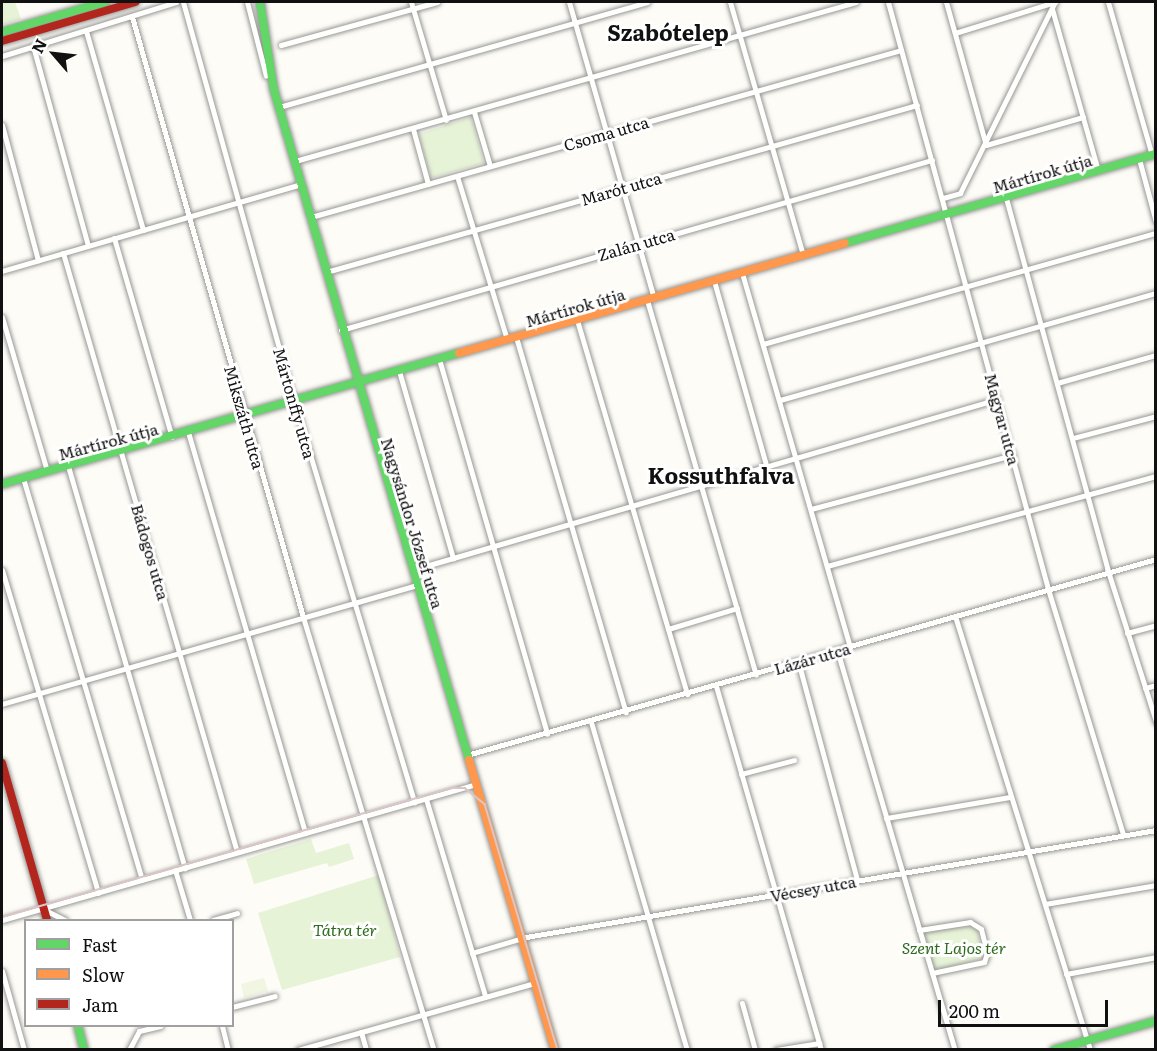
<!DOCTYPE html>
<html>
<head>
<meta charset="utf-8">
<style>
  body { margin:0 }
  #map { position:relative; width:1157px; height:1051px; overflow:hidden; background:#fdfcf7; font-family:Literata,serif }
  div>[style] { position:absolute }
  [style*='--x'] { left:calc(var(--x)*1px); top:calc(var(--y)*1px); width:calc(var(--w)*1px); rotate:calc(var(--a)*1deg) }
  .green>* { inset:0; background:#e7f3d7 }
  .pitch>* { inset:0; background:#f0f6e1 }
  .roads { filter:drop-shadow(0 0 2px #979795) drop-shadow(0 0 2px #979795) }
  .street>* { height:5px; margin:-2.5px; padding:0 2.5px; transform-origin:2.5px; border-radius:2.5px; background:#fffffe }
  .fast>* { height:8px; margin:-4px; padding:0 4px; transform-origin:4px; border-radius:4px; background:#63d668 }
  .slow>* { height:8px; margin:-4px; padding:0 4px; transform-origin:4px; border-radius:4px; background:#ff974d }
  .jam>* { height:8px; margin:-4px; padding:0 4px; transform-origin:4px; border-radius:4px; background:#b3261e }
  .tram>* { height:1.5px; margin:-0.75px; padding:0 0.75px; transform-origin:0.75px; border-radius:0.75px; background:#d9c6c7 }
  span { translate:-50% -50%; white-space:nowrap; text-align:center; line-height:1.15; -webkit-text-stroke:6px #fff; paint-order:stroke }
  .street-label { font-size:16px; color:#111 }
  .park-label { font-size:16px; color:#2f6b1f; font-style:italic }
  .district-label { font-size:22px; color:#111; font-weight:700 }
  .frame { position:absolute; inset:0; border:3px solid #111; pointer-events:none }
  .legend { position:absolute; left:24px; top:919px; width:210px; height:108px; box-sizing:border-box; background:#fff; border:2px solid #a0a0a0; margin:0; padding:8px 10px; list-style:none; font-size:18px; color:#111 }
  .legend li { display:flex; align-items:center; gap:12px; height:30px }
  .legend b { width:30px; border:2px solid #a0a0a0 }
  .north { position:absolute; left:24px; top:24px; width:60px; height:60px; -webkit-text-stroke:4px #fff; paint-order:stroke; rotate:298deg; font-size:16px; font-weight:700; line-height:24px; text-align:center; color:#111 }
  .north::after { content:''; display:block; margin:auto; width:21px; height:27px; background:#111; clip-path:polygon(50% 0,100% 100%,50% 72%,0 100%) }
  .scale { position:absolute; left:938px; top:1000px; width:170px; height:27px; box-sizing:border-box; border:3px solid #111; border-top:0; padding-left:8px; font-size:18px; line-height:21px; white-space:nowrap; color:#111; -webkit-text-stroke:4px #fff; paint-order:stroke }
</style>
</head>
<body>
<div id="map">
  <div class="green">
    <div style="clip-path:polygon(2px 2px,15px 2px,21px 19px,2px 25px)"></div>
    <div style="clip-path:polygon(471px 117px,484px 163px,431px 178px,419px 134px)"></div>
    <div style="clip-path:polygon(311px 839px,316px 853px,349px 843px,354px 859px,329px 867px,327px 863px,254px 884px,246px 859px)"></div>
    <div style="clip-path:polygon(379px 875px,400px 957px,282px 990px,258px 913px)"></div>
    <div style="clip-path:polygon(972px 925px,977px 929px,983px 958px,935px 971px,924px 932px)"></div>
  </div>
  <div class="pitch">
    <div style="clip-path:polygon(264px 978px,268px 991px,244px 998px,241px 984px)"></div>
  </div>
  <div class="roads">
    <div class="street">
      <div style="--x:183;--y:2;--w:414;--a:74.5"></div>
      <div style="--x:294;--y:401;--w:419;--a:73.3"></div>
      <div style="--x:247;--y:2;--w:76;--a:75.6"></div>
      <div style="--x:411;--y:2;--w:123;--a:73.5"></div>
      <div style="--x:569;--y:2;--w:308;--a:74"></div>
      <div style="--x:730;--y:2;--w:263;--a:73.9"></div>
      <div style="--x:888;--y:2;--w:608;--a:74.75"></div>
      <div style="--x:1048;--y:589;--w:257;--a:73"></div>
      <div style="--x:946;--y:2;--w:148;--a:74.4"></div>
      <div style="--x:986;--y:145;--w:101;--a:-16.1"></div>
      <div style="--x:1108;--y:2;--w:159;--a:74"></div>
      <div style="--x:1052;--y:9;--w:168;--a:74.1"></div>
      <div style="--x:132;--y:17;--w:624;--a:74.09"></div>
      <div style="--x:303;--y:617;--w:452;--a:73.2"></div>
      <div style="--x:86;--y:31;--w:207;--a:74"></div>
      <div style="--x:955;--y:33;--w:105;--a:-17.2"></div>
      <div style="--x:281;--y:45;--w:162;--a:-15.4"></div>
      <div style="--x:33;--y:46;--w:206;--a:74.6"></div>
      <div style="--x:2;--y:56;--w:182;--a:-17.2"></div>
      <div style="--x:279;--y:107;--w:383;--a:-15.9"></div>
      <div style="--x:474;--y:112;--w:56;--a:73.5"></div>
      <div style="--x:2;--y:125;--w:140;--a:75.1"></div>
      <div style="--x:413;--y:129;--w:57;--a:74.7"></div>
      <div style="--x:1139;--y:159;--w:65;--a:74.9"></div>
      <div style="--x:295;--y:161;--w:583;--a:-15.82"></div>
      <div style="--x:457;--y:176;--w:171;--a:73"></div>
      <div style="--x:943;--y:198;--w:18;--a:-16"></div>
      <div style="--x:960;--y:193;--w:213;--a:-63.6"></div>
      <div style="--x:1006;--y:198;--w:384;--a:74.7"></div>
      <div style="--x:1107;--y:568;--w:162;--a:72.3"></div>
      <div style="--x:311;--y:217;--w:613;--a:-15.8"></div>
      <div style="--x:114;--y:238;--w:207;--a:73.8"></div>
      <div style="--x:63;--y:253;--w:624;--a:73.8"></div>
      <div style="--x:2;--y:271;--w:312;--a:-16.2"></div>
      <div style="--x:326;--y:272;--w:614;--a:-15.78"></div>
      <div style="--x:742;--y:273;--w:388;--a:73.9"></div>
      <div style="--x:714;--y:281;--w:191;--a:74.2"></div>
      <div style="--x:647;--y:300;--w:390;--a:73.8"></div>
      <div style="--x:2;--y:317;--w:160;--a:73.7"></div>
      <div style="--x:577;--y:320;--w:390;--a:73.6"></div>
      <div style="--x:341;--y:330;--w:615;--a:-16.05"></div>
      <div style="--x:516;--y:337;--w:391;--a:73.7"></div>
      <div style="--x:763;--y:344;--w:408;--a:-15.8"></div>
      <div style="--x:439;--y:359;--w:390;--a:73.9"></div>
      <div style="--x:399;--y:371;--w:195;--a:73.9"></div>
      <div style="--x:1057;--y:383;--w:103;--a:-15.8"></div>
      <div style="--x:780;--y:400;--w:391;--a:-15.9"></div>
      <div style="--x:188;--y:432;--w:418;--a:73.7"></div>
      <div style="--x:1073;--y:438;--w:86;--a:-14.8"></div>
      <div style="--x:68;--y:466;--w:419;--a:73.8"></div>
      <div style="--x:23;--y:478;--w:419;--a:73.5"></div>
      <div style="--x:811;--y:509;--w:209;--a:-15"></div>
      <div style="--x:827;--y:566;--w:341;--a:-15.3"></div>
      <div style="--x:2;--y:570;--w:337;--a:73.4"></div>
      <div style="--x:412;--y:570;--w:610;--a:-16.27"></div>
      <div style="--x:955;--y:616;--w:455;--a:72.7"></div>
      <div style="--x:668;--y:629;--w:72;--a:-16.9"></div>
      <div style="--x:1127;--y:633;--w:30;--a:-15"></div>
      <div style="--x:837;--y:650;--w:417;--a:73.6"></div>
      <div style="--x:798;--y:661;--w:227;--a:74.9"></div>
      <div style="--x:716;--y:686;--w:379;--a:73.9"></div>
      <div style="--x:1145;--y:688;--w:11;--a:-15"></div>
      <div style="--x:2;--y:704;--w:432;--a:-16"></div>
      <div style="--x:591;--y:722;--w:342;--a:73.7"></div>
      <div style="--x:467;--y:755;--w:716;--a:-15.88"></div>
      <div style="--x:741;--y:774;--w:55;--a:-14.8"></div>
      <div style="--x:426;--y:799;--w:206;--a:73.3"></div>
      <div style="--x:886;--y:818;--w:126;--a:-9.6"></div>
      <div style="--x:175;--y:870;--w:52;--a:73.3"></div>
      <div style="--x:1045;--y:904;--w:113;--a:-9.7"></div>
      <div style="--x:43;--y:909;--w:25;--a:27"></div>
      <div style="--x:2;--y:920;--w:493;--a:-16"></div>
      <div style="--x:213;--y:920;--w:25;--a:-16"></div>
      <div style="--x:919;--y:930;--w:52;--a:-8.9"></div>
      <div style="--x:970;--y:922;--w:13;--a:32"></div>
      <div style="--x:981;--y:929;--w:25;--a:76"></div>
      <div style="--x:987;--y:953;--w:9;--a:108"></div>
      <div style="--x:984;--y:962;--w:53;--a:168.1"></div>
      <div style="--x:472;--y:953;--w:56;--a:-16.5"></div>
      <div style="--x:526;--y:937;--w:639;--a:-9.64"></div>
      <div style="--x:2;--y:971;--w:82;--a:74.4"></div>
      <div style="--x:1066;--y:974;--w:92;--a:-10.7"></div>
      <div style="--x:742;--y:1003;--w:49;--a:74.5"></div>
      <div style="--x:232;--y:1007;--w:44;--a:-14.3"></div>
      <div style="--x:222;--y:1026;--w:25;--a:76"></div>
      <div style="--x:361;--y:1032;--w:19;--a:74"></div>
      <div style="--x:129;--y:1050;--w:21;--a:-62"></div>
      <div style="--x:139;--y:1031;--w:22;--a:-13"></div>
      <div style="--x:298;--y:1050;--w:246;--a:-15.8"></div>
      <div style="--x:776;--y:1050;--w:44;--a:-9.2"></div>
    </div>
    <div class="fast">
      <div style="--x:260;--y:2;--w:89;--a:81"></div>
      <div style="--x:274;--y:90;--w:698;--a:73.77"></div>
      <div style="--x:2;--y:32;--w:107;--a:-16.2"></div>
      <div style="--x:845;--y:243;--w:323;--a:-16"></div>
      <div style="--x:2;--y:484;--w:475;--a:-16"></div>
      <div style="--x:78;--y:1026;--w:25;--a:76"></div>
      <div style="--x:1054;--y:1050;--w:106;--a:-15.9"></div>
    </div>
    <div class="slow">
      <div style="--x:459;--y:353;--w:401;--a:-15.9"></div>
      <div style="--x:469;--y:760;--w:302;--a:73.5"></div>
    </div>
    <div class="jam">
      <div style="--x:2;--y:41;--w:139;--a:-16.3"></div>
      <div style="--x:2;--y:763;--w:163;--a:74"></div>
    </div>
  </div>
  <div class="tram">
    <div style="--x:2;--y:917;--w:469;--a:-16"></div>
    <div style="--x:453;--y:788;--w:12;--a:0"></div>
    <div style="--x:465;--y:788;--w:26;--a:39"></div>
    <div style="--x:485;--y:804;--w:257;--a:73.5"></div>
  </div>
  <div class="street-label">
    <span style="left:606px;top:133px;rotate:-16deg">Csoma utca</span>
    <span style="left:1042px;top:173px;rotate:-16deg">Mártírok útja</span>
    <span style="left:621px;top:188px;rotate:-16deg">Marót utca</span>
    <span style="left:636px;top:244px;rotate:-16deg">Zalán utca</span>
    <span style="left:575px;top:307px;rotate:-16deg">Mártírok útja</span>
    <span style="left:295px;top:403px;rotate:74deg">Mártonffy utca</span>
    <span style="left:245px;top:417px;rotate:74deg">Mikszáth utca</span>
    <span style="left:1003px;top:419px;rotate:75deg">Magyar utca</span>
    <span style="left:108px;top:441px;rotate:-15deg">Mártírok útja</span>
    <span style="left:413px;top:523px;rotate:73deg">Nagysándor József utca</span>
    <span style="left:151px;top:552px;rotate:74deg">Bádogos utca</span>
    <span style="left:812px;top:658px;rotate:-16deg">Lázár utca</span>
    <span style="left:813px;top:888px;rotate:-10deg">Vécsey utca</span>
  </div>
  <div class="park-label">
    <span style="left:345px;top:929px">Tátra tér</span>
    <span style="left:954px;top:947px">Szent Lajos tér</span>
  </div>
  <div class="district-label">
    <span style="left:668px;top:32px">Szabótelep</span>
    <span style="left:721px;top:475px">Kossuthfalva</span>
  </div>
  <div class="frame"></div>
  <ul class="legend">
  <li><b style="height:8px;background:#63d668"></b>Fast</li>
  <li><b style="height:8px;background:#ff974d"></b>Slow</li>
  <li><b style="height:8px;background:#b3261e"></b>Jam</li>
  </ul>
  <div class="north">N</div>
  <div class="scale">200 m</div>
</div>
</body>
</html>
